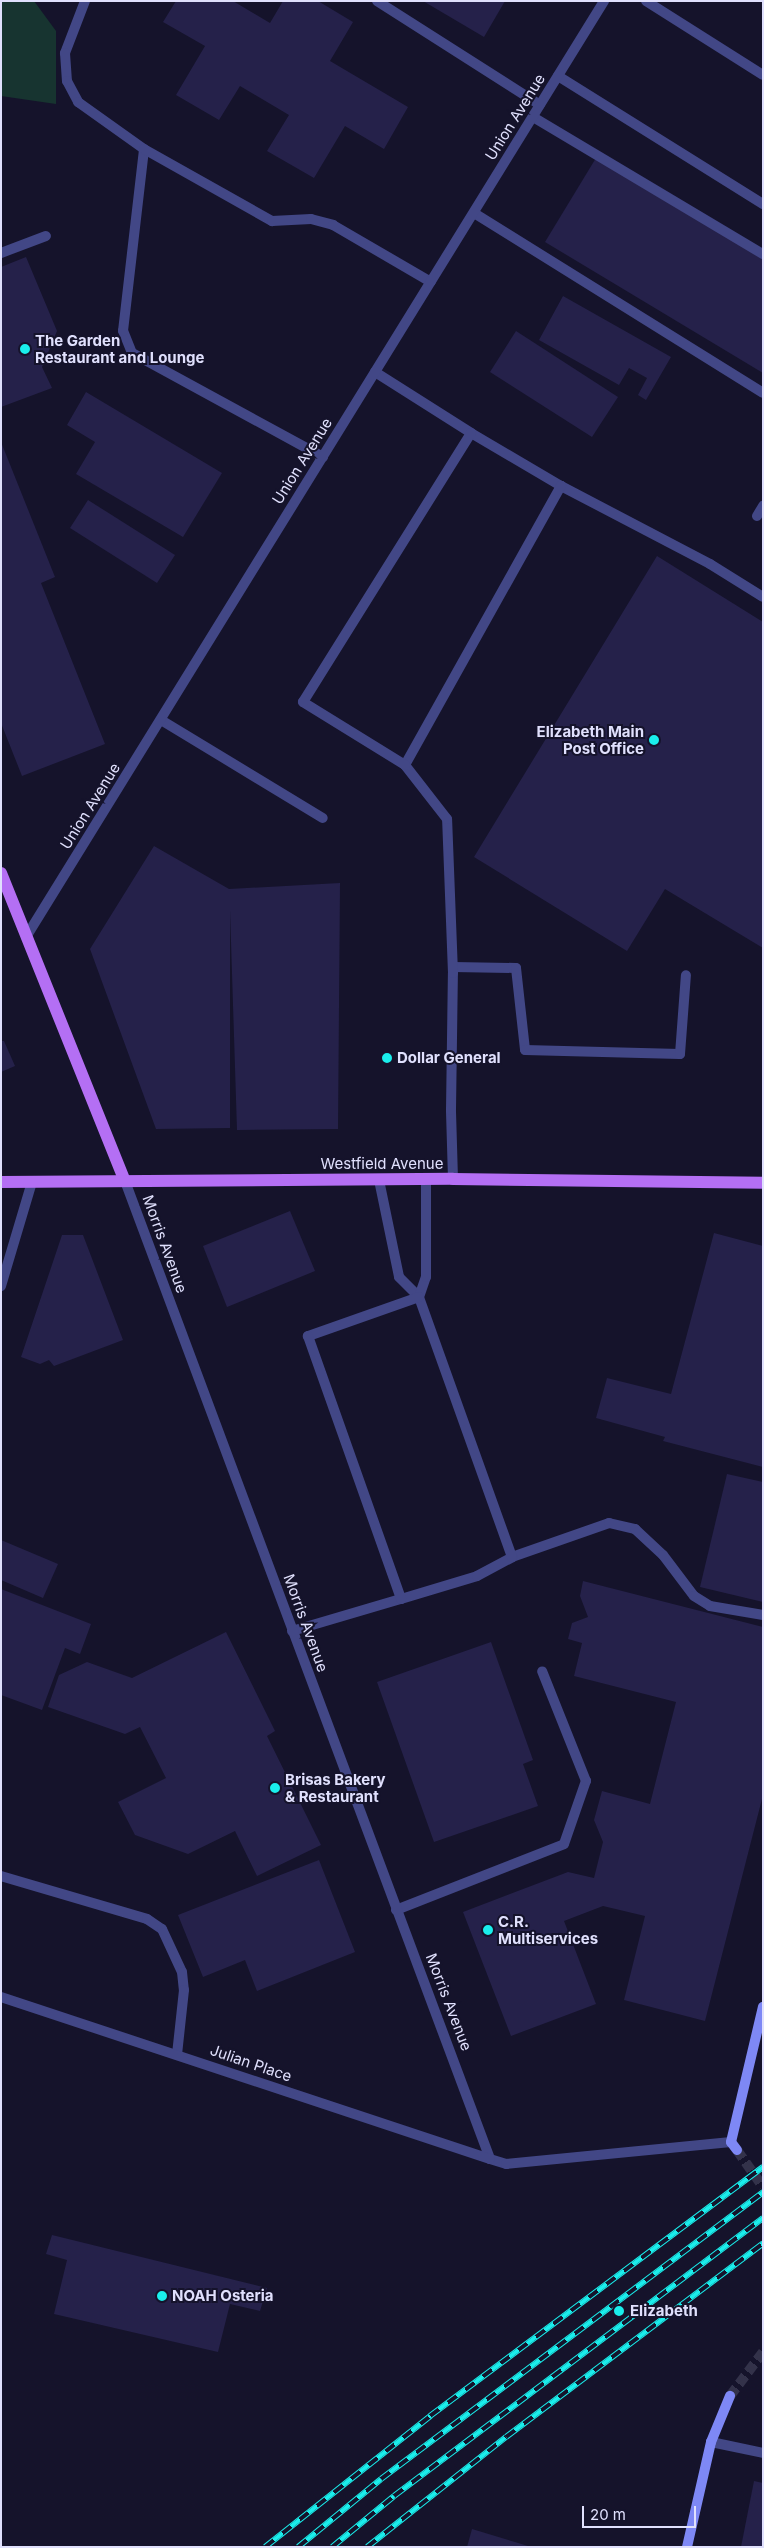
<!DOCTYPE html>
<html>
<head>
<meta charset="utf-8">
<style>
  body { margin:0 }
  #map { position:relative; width:764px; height:2548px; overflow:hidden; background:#15132b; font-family:Inter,sans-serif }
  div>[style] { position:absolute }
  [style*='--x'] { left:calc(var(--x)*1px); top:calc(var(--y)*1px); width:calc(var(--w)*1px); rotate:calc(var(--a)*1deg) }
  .green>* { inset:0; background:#173430 }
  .building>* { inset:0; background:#25214a }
  .secondary-tunnel>* { height:10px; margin-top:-5px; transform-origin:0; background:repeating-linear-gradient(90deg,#33324a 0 10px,transparent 0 15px) }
  .lane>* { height:10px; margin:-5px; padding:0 5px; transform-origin:5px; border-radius:5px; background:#424786 }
  .street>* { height:10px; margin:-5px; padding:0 5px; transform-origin:5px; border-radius:5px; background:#424786 }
  .secondary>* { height:10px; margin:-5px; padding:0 5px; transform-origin:5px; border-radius:5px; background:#7e88f5 }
  .primary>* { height:12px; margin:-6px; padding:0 6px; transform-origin:6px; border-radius:6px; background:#b46ff4 }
  .rail>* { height:5.5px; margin-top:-2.75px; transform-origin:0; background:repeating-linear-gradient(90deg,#15132b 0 11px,#1aeeec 0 22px); box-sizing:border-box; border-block:1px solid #1aeeec }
  .dots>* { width:14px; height:14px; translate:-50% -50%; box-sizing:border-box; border:2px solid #15132b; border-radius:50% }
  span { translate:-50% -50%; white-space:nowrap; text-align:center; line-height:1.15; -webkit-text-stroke:4px #15132b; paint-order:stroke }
  .street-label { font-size:15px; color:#e0e0fd }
  .poi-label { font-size:15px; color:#e0e0fd; font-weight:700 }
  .left { translate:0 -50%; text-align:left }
  .right { translate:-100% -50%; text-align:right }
  .frame { position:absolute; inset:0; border:2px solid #e0e0fd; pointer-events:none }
  .scale { position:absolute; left:582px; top:2506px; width:114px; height:22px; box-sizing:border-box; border:2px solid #e0e0fd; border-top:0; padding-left:6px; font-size:15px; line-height:18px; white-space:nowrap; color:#e0e0fd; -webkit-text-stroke:4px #15132b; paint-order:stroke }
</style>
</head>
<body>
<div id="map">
  <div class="green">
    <div style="clip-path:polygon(1px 1px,34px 1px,56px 31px,56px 104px,1px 96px)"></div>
  </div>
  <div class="building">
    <div style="clip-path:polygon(176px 1px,233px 1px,270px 23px,283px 1px,318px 1px,353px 22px,330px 61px,408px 107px,384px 149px,345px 126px,314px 178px,267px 151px,289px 115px,240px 86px,219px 120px,176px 95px,205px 46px,163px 22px)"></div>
    <div style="clip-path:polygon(423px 1px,505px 1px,484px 37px)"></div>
    <div style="clip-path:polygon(596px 158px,763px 258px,763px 373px,545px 242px)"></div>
    <div style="clip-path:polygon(26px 257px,57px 331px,42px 367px,52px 388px,1px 407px,1px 267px)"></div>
    <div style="clip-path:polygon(563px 296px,671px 357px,646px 400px,638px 395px,647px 378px,629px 368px,619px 385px,539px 340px)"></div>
    <div style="clip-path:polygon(516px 331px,618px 397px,592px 437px,490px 372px)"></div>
    <div style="clip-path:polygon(86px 392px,222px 473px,183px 537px,76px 474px,95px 442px,67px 425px)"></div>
    <div style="clip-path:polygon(1px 442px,55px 577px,41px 583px,105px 744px,22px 776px,1px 723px)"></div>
    <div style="clip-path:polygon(88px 500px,175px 555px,157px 583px,70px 528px)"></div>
    <div style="clip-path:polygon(657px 556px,763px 622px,763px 948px,665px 889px,627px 951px,474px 857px)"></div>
    <div style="clip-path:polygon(154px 846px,229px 889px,340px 883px,338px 1129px,237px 1130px,230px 910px,230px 1128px,156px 1129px,90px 949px)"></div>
    <div style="clip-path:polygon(1px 1041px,4px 1041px,15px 1066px,1px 1072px)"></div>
    <div style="clip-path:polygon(290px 1211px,315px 1271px,227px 1307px,203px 1246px)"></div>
    <div style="clip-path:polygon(714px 1233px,763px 1246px,763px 1467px,663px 1441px,665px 1437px,596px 1418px,607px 1378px,671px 1394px)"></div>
    <div style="clip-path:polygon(62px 1235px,83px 1235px,123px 1340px,54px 1366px,49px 1360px,40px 1364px,21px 1357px)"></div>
    <div style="clip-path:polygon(727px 1474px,763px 1482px,763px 1602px,700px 1587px)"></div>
    <div style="clip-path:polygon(1px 1540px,58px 1564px,43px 1598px,1px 1580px)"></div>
    <div style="clip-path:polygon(583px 1581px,763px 1627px,763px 1795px,705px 2021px,624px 2000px,645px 1916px,603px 1906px,564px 1921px,596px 2004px,511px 2036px,463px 1912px,568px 1872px,594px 1878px,603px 1842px,594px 1820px,602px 1791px,650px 1804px,676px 1702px,574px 1676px,582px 1643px,568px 1639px,572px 1623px,588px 1617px,580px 1596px)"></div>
    <div style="clip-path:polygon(1px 1589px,91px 1624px,80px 1654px,65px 1648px,42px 1710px,1px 1695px)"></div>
    <div style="clip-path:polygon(226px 1632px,275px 1731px,267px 1736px,321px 1845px,257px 1876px,235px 1831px,188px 1854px,135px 1835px,118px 1802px,166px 1778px,140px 1727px,125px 1734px,48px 1707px,59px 1675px,87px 1662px,132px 1678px)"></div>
    <div style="clip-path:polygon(491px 1642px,533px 1760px,523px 1764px,538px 1806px,434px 1842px,377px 1682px)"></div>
    <div style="clip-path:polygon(319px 1860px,355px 1952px,257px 1991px,245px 1960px,203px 1977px,178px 1915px)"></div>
    <div style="clip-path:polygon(52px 2235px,267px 2288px,260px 2311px,230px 2304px,218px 2352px,54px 2314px,67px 2260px,46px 2254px)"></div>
    <div style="clip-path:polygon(754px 2481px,763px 2483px,763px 2547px,741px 2547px)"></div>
    <div style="clip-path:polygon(472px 2529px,528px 2546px,528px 2547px,467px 2547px)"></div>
  </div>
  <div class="secondary-tunnel">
    <div style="--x:737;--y:2150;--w:45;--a:54.9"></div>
    <div style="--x:730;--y:2396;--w:55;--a:-53.1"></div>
  </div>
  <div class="lane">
    <div style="--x:85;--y:1;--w:56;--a:111"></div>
    <div style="--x:65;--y:53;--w:28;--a:86"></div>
    <div style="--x:67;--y:81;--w:24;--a:62"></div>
    <div style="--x:78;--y:102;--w:81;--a:35.5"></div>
    <div style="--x:377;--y:1;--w:193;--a:32.5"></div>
    <div style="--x:646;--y:1;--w:138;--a:32.3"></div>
    <div style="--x:558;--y:76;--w:242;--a:32"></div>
    <div style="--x:533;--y:117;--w:268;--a:30.8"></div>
    <div style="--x:474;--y:213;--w:340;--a:31.9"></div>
    <div style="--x:1;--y:253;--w:48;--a:-20.7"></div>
    <div style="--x:375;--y:372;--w:114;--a:32.4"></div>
    <div style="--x:471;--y:433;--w:104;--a:30.5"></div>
    <div style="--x:561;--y:486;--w:168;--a:27.6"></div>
    <div style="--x:710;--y:564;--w:62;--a:31.9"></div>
    <div style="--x:323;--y:457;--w:217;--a:-151.4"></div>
    <div style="--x:132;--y:353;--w:24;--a:-112"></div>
    <div style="--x:123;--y:331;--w:183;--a:-83.4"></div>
    <div style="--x:144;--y:149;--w:147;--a:29.4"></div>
    <div style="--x:272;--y:221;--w:39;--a:-3"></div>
    <div style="--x:311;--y:219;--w:23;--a:15"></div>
    <div style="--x:333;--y:225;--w:113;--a:30.2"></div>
    <div style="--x:757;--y:516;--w:12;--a:-59"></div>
    <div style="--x:161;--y:720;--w:189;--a:31.2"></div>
    <div style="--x:405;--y:765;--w:320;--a:-60.8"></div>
    <div style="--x:453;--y:967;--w:63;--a:0.9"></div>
    <div style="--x:516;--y:968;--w:82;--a:83.7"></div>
    <div style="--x:525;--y:1050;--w:155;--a:1.5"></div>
    <div style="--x:680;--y:1054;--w:79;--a:-85.7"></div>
    <div style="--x:453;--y:1179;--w:69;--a:-91.7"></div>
    <div style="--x:451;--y:1110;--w:137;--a:-89.2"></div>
    <div style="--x:453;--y:973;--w:154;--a:-92.2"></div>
    <div style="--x:447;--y:819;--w:68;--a:-127.9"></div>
    <div style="--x:405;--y:765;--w:120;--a:-148.3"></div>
    <div style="--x:303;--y:702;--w:317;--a:-58"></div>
    <div style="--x:379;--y:1180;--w:99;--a:78.3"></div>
    <div style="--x:399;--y:1277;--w:28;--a:45"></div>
    <div style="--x:419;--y:1297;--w:21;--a:-71"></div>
    <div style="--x:426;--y:1277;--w:97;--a:-90"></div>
    <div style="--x:512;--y:1557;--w:103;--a:-19.3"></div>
    <div style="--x:609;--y:1523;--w:27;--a:13"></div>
    <div style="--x:635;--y:1529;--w:38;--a:43"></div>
    <div style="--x:663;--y:1555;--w:51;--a:52.9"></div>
    <div style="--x:694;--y:1596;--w:19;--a:32"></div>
    <div style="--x:710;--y:1606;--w:54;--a:9.6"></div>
    <div style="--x:292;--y:1631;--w:114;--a:-16.4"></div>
    <div style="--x:401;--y:1599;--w:79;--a:-16.8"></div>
    <div style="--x:477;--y:1576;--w:40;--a:-28"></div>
    <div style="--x:512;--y:1557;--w:276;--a:-109.7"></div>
    <div style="--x:419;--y:1297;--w:118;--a:160.6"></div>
    <div style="--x:308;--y:1336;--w:279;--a:70.5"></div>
    <div style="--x:1;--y:1876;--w:152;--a:16.4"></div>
    <div style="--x:147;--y:1919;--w:18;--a:34"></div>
    <div style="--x:162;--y:1929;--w:47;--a:65.1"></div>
    <div style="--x:182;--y:1972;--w:18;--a:84"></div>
    <div style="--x:184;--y:1990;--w:64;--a:96.2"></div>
    <div style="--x:396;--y:1910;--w:180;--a:-21.4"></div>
    <div style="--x:564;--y:1844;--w:67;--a:-70.8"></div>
    <div style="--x:586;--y:1781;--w:118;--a:-111.8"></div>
  </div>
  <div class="street">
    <div style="--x:26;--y:937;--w:1100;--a:-58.3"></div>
    <div style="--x:125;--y:1181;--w:1044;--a:69.53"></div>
    <div style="--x:490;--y:2159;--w:17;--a:17"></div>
    <div style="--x:506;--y:2164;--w:226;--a:-5.6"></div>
    <div style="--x:1;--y:1286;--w:109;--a:-73.4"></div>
    <div style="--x:1;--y:1997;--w:515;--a:18.33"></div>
    <div style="--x:711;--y:2442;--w:53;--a:11.9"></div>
  </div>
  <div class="secondary">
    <div style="--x:737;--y:2150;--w:10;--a:-127"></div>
    <div style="--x:731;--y:2142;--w:139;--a:-76.7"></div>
    <div style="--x:687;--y:2547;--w:108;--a:-77.1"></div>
    <div style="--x:711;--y:2442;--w:50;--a:-67.6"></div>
  </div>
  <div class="primary">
    <div style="--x:1;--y:873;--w:332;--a:68.1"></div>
    <div style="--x:1;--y:1182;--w:452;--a:-0.4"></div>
    <div style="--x:453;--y:1179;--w:310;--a:0.7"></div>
  </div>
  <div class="rail">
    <div style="--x:265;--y:2547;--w:211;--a:-38.4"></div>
    <div style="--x:430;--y:2416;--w:416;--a:-36.8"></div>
    <div style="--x:298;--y:2547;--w:107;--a:-39.3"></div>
    <div style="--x:381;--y:2479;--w:478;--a:-36.9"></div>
    <div style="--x:332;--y:2547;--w:80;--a:-39.4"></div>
    <div style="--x:394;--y:2496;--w:462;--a:-37"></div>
    <div style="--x:367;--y:2547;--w:177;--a:-38.4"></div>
    <div style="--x:506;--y:2437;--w:322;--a:-37"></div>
  </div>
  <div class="dots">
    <div style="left:25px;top:349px;background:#1aeeec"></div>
    <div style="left:654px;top:740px;background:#1aeeec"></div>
    <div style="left:387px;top:1058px;background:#1aeeec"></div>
    <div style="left:275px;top:1788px;background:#1aeeec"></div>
    <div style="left:488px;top:1930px;background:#1aeeec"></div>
    <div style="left:162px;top:2296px;background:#1aeeec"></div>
    <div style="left:619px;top:2311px;background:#1aeeec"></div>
  </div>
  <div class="street-label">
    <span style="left:515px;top:117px;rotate:-58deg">Union Avenue</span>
    <span style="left:302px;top:461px;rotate:-58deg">Union Avenue</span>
    <span style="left:90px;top:806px;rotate:-58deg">Union Avenue</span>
    <span style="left:382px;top:1164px">Westfield Avenue</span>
    <span style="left:165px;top:1244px;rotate:70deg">Morris Avenue</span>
    <span style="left:306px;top:1623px;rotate:70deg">Morris Avenue</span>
    <span style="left:449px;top:2002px;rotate:69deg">Morris Avenue</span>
    <span style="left:251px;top:2063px;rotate:19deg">Julian Place</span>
  </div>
  <div class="poi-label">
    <span class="left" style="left:35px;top:349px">The Garden<br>Restaurant and Lounge</span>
    <span class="right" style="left:644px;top:740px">Elizabeth Main<br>Post Office</span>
    <span class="left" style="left:397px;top:1058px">Dollar General</span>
    <span class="left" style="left:285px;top:1788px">Brisas Bakery<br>&amp; Restaurant</span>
    <span class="left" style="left:498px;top:1930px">C.R.<br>Multiservices</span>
    <span class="left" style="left:172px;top:2296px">NOAH Osteria</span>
    <span class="left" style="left:630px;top:2311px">Elizabeth</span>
  </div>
  <div class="frame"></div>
  <div class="scale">20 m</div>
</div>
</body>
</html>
